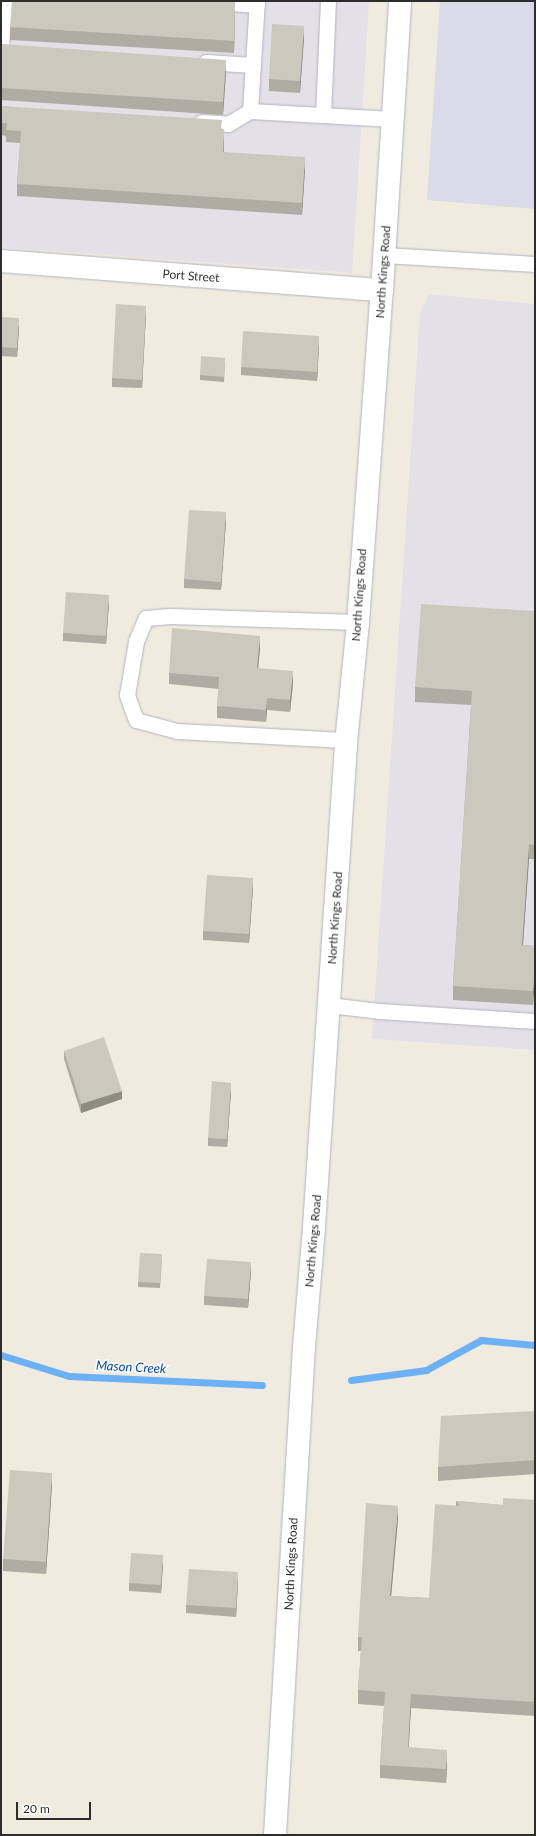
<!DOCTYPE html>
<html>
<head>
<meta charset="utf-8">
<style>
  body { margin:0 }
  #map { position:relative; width:536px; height:1836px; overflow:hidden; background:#efecdf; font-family:Lato,sans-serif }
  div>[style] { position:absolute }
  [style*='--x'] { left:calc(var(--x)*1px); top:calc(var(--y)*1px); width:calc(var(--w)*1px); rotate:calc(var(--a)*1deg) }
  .industrial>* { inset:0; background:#e4e0e8 }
  .airport>* { inset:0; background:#dbdae8 }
  .stream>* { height:7px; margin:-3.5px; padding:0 3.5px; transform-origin:3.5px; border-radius:3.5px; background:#6cb1f7 }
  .roads { filter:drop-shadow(0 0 1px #b3b3c1) drop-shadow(0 0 1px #b3b3c1) }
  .lane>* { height:15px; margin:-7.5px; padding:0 7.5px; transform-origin:7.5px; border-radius:7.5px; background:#fff }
  .street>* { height:22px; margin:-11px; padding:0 11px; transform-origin:11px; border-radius:11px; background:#fff }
  .secondary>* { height:22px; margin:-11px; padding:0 11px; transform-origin:11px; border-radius:11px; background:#fff }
  .wall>* { inset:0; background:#afada3 }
  .shaded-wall>* { inset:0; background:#8e8d84 }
  .building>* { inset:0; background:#cbc9bd }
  span { translate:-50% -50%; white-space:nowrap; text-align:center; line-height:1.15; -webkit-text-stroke:3px #fff; paint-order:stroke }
  .street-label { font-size:12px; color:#2d2d2d }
  .water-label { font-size:13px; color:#044aaa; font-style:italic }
  .frame { position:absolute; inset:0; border:2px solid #2d2d2d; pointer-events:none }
  .scale { position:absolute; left:16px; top:1802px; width:75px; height:18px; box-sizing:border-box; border:2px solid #2d2d2d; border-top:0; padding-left:5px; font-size:12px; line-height:14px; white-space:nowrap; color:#2d2d2d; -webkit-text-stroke:3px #fff; paint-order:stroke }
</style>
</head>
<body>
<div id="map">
  <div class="industrial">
    <div style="clip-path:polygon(1px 1px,369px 1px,352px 273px,1px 247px)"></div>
    <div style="clip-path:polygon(429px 294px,535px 304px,535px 1050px,372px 1039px,420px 313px)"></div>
  </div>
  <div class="airport">
    <div style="clip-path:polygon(440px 1px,535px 1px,535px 209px,427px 200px)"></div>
  </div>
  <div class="stream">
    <div style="--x:1;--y:1355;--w:71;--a:17.2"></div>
    <div style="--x:69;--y:1376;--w:193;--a:2.7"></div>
    <div style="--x:351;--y:1380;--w:76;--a:-7.6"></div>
    <div style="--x:426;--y:1370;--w:63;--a:-28.6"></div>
    <div style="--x:481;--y:1340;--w:54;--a:5.3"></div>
  </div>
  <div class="roads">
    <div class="lane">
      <div style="--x:205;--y:1;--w:52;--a:4.4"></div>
      <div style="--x:1;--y:44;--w:43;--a:-84.7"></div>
      <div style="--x:206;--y:62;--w:47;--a:3.7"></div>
      <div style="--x:250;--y:111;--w:110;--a:-86.4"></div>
      <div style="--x:323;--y:115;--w:114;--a:-87.5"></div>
      <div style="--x:202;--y:122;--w:26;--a:4"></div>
      <div style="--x:228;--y:124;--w:26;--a:-31"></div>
      <div style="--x:250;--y:111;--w:143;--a:3.2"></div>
      <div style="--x:384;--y:255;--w:151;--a:3.4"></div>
      <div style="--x:346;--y:743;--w:4;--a:-124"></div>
      <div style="--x:344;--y:740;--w:167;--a:-176.9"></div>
      <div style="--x:177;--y:731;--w:42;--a:-165"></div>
      <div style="--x:136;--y:720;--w:27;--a:-110"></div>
      <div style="--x:127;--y:695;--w:55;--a:-80.5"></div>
      <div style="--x:136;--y:641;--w:25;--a:-67"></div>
      <div style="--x:146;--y:618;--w:24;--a:-5"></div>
      <div style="--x:170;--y:616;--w:188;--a:1.8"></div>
      <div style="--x:329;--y:1005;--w:50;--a:6.8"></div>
      <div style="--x:379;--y:1011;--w:156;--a:3.7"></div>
    </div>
    <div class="street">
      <div style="--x:1;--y:261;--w:382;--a:4.4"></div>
    </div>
    <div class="secondary">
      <div style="--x:275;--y:1835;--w:489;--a:-86.6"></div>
      <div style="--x:304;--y:1347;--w:120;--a:-85.2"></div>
      <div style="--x:314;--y:1227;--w:485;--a:-86.2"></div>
      <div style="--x:346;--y:743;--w:122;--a:-84.3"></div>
      <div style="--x:358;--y:622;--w:333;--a:-85.9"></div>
      <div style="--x:382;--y:290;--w:290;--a:-86.4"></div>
    </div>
  </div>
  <div class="wall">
    <div style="clip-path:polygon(235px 12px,234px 53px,10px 40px,10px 27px)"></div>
    <div style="clip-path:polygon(304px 38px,300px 93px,269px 91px,269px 79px)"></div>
    <div style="clip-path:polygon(1px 44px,226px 72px,223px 115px,1px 100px)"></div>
    <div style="clip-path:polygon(1px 106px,222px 129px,224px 141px,224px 152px,305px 169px,302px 215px,17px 196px,17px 184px,20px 143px,6px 142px,6px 136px,1px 135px)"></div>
    <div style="clip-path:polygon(146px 314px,142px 388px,112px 387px,112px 378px)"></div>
    <div style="clip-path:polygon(1px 317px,19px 327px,17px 357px,1px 356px)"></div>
    <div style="clip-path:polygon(319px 345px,317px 381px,241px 375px,241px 367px)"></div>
    <div style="clip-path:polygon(225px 362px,224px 382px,200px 380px,200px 375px)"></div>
    <div style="clip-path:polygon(226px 521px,221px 590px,184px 588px,184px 579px)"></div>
    <div style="clip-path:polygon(109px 603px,106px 644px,63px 641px,63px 633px)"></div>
    <div style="clip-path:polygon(535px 611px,535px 859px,529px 859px,523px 945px,535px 946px,533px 1005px,453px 1000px,453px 986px,471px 705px,415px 702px,415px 687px)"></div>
    <div style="clip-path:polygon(260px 648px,258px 668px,293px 683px,290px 712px,267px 710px,266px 722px,217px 718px,217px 706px,219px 689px,169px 684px,169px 673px)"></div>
    <div style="clip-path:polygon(253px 887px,249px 943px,203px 940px,203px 931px)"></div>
    <div style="clip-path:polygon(64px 1051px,122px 1099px,81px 1113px,64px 1059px)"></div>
    <div style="clip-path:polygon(231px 1091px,227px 1147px,208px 1146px,208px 1138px)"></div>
    <div style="clip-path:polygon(162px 1259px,160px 1288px,138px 1287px,138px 1282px)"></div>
    <div style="clip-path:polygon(251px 1271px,248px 1308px,204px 1305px,204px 1296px)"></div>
    <div style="clip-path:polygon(535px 1411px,535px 1474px,438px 1481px,438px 1467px)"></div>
    <div style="clip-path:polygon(52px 1485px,46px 1574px,3px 1571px,3px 1559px)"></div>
    <div style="clip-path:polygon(535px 1500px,535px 1716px,411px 1708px,408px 1747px,447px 1763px,446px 1783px,380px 1778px,380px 1765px,384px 1706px,358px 1704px,358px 1690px,361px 1651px,358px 1651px,358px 1637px,398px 1519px,391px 1596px,429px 1598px,456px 1506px,456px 1501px,503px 1505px)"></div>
    <div style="clip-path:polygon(163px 1564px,161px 1593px,129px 1591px,129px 1583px)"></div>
    <div style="clip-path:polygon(238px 1581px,236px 1617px,186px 1613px,186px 1605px)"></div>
  </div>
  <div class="shaded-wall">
    <div style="clip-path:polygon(235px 1px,235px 12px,234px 53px,234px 41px)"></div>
    <div style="clip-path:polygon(304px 26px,304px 38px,300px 93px,300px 81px)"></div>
    <div style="clip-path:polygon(226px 60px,226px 72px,223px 115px,223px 102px)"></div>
    <div style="clip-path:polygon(1px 88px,2px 88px,2px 100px,1px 100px)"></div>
    <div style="clip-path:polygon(224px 129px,224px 141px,223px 164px,223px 152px)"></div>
    <div style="clip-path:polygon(305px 157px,305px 169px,302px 215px,302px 203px)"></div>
    <div style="clip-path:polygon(146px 306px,146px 314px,142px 388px,142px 380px)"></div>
    <div style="clip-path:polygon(19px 318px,19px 327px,17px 357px,17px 348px)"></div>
    <div style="clip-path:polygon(319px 336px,319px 345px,317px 381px,317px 372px)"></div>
    <div style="clip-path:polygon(226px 512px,226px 521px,221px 590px,221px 582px)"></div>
    <div style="clip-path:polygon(109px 595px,109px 603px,106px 644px,106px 636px)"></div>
    <div style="clip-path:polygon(260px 636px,260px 648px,257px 680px,257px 668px)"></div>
    <div style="clip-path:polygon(293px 671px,293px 683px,290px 712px,290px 700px)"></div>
    <div style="clip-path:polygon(267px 698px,267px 710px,266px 722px,266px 710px)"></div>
    <div style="clip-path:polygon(529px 844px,529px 859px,522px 959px,522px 945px)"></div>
    <div style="clip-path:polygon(253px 878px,253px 887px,249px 943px,249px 934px)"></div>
    <div style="clip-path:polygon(535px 967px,535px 981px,533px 1005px,533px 991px)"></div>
    <div style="clip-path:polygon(231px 1083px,231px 1091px,227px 1147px,227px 1139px)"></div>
    <div style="clip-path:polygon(122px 1091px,122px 1099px,81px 1113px,81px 1104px)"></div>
    <div style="clip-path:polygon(251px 1262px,251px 1271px,248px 1308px,248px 1299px)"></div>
    <div style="clip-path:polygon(52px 1473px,52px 1485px,46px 1574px,46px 1562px)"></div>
    <div style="clip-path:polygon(398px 1506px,398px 1519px,390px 1609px,390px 1596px)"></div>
    <div style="clip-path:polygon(163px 1555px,163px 1564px,161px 1593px,161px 1585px)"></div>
    <div style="clip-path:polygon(238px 1572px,238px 1581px,236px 1617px,236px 1608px)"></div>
    <div style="clip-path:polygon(411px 1694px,411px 1708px,408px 1761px,408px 1747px)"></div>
    <div style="clip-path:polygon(447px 1750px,447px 1763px,446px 1783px,446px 1769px)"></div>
  </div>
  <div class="building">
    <div style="clip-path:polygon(12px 1px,235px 1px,234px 41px,10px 27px)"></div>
    <div style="clip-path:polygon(272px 24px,304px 26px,300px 81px,269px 79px)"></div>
    <div style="clip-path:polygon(1px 44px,226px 60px,223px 102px,1px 88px)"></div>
    <div style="clip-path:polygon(1px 106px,222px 120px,221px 128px,224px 129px,223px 152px,305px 157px,302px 203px,17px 184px,21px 131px,6px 130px,7px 123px,1px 123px)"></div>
    <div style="clip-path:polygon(116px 304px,146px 306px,142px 380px,112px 378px)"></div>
    <div style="clip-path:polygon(1px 317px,19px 318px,17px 348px,1px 347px)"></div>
    <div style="clip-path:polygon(243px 331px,319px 336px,317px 372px,241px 367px)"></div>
    <div style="clip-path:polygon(201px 356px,225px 358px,224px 377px,200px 375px)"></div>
    <div style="clip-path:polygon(189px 510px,226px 512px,221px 582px,184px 579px)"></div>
    <div style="clip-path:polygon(66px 592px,109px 595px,106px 636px,63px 633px)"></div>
    <div style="clip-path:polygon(421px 604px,535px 611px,535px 845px,529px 844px,522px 945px,535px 946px,535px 967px,533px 991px,453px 986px,472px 691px,415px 687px)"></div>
    <div style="clip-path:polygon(172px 628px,260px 636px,257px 668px,293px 671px,290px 700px,267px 698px,266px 710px,217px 706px,219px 677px,169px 673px)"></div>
    <div style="clip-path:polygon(207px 875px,253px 878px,249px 934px,203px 931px)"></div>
    <div style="clip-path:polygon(104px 1037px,122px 1091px,81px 1104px,64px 1051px)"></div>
    <div style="clip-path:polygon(212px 1081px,231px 1083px,227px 1139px,208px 1138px)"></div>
    <div style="clip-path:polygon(140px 1253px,162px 1254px,160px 1283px,138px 1282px)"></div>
    <div style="clip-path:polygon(207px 1259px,251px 1262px,248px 1299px,204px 1296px)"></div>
    <div style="clip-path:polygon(535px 1411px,535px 1460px,438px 1467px,441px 1416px)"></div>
    <div style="clip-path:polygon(10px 1470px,52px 1473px,46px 1562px,3px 1559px)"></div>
    <div style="clip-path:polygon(503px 1498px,535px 1500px,535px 1702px,411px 1694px,408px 1747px,447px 1750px,446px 1769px,380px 1765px,385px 1692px,358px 1690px,362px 1637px,358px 1637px,366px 1503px,398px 1506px,390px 1596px,429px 1598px,435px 1504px,460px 1506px,456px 1501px,503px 1505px)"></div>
    <div style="clip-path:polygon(131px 1553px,163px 1555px,161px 1585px,129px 1583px)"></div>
    <div style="clip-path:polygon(189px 1569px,238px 1572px,236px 1608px,186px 1605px)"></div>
  </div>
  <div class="street-label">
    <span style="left:383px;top:272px;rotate:-86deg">North Kings Road</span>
    <span style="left:191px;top:276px;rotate:4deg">Port Street</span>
    <span style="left:359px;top:595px;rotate:-86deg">North Kings Road</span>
    <span style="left:335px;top:918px;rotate:-86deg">North Kings Road</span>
    <span style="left:313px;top:1241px;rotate:-85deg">North Kings Road</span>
    <span style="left:291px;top:1564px;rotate:-87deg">North Kings Road</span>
  </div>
  <div class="water-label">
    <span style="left:131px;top:1367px;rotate:3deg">Mason Creek</span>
  </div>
  <div class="frame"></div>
  <div class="scale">20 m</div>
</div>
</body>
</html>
